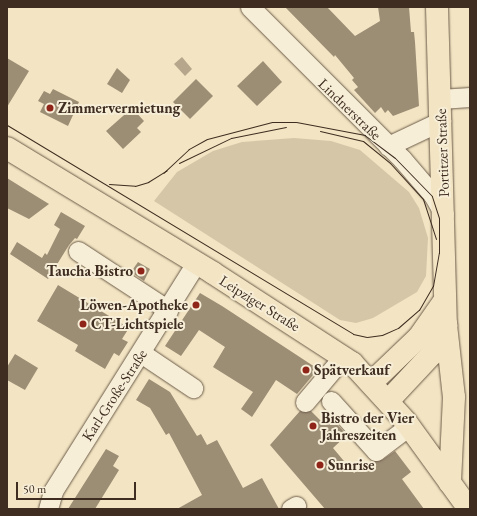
<!DOCTYPE html>
<html>
<head>
<meta charset="utf-8">
<style>
  body { margin:0 }
  #map { position:relative; width:477px; height:516px; overflow:hidden; background:#f3e5c3; font-family:"EB Garamond",serif }
  div>[style] { position:absolute }
  [style*='--x'] { left:calc(var(--x)*1px); top:calc(var(--y)*1px); width:calc(var(--w)*1px); rotate:calc(var(--a)*1deg) }
  .green>* { inset:0; background:#d4c6a7 }
  .water>* { inset:0; background:#b5a68c }
  .building>* { inset:0; background:#9c8d75 }
  .roads { filter:drop-shadow(0 0 1px #6b5b49) drop-shadow(0 0 1px #6b5b49) }
  .minor>* { height:19px; margin:-9.5px; padding:0 9.5px; transform-origin:9.5px; border-radius:9.5px; background:#f7eed8 }
  .major>* { height:22px; margin:-11px; padding:0 11px; transform-origin:11px; border-radius:11px; background:#f3e5c3 }
  .tram>* { height:1px; margin:-0.5px; padding:0 0.5px; transform-origin:0.5px; border-radius:0.5px; background:#3e2d20 }
  .dots>* { width:11px; height:11px; translate:-50% -50%; box-sizing:border-box; border:2px solid #f7eed8; border-radius:50% }
  span { translate:-50% -50%; white-space:nowrap; text-align:center; line-height:1.15; -webkit-text-stroke:4px #f7eed8; paint-order:stroke }
  .poi-label { font-size:15px; color:#3e2d20; font-weight:700 }
  .left { translate:0 -50%; text-align:left }
  .right { translate:-100% -50%; text-align:right }
  .street-label { font-size:15px; color:#3e2d20 }
  .frame { position:absolute; inset:0; border:8px solid #3e2d20; pointer-events:none }
  .scale { position:absolute; left:16px; top:482px; width:120px; height:18px; box-sizing:border-box; border:2px solid #3e2d20; border-top:0; padding-left:5px; font-size:12px; line-height:14px; white-space:nowrap; color:#3e2d20; -webkit-text-stroke:3px #f7eed8; paint-order:stroke }
</style>
</head>
<body>
<div id="map">
  <div class="green">
    <div style="clip-path:polygon(294px 138px,331px 141px,360px 150px,409px 192px,419px 208px,428px 238px,426px 276px,417px 292px,373px 318px,356px 323px,340px 320px,154px 201px,177px 172px,213px 151px,242px 142px)"></div>
  </div>
  <div class="water">
    <div style="clip-path:polygon(182px 57px,192px 69px,185px 76px,174px 64px)"></div>
  </div>
  <div class="building">
    <div style="clip-path:polygon(285px 7px,327px 7px,355px 36px,380px 21px,378px 7px,409px 7px,411px 32px,414px 32px,415px 42px,419px 106px,393px 116px,388px 110px,385px 113px,381px 107px,375px 113px,354px 90px,358px 87px,352px 80px,354px 78px,335px 55px,334px 57px)"></div>
    <div style="clip-path:polygon(7px 58px,29px 71px,7px 107px)"></div>
    <div style="clip-path:polygon(263px 61px,282px 82px,257px 106px,237px 86px)"></div>
    <div style="clip-path:polygon(117px 68px,130px 80px,122px 93px,107px 84px)"></div>
    <div style="clip-path:polygon(196px 79px,213px 96px,190px 119px,173px 102px)"></div>
    <div style="clip-path:polygon(53px 89px,79px 102px,68px 126px,40px 112px,44px 104px,38px 101px,44px 91px,50px 94px)"></div>
    <div style="clip-path:polygon(132px 108px,144px 121px,137px 128px,141px 132px,123px 149px,106px 131px)"></div>
    <div style="clip-path:polygon(7px 178px,23px 188px,49px 204px,29px 219px,7px 208px)"></div>
    <div style="clip-path:polygon(61px 212px,85px 226px,77px 239px,75px 238px,69px 245px,48px 279px,10px 254px,17px 242px,42px 258px,45px 253px,47px 255px,60px 229px,54px 225px)"></div>
    <div style="clip-path:polygon(138px 262px,150px 269px,144px 281px,131px 272px)"></div>
    <div style="clip-path:polygon(58px 285px,129px 328px,122px 339px,128px 342px,119px 356px,114px 353px,105px 369px,75px 351px,78px 345px,37px 321px)"></div>
    <div style="clip-path:polygon(200px 293px,222px 306px,318px 369px,297px 394px,276px 380px,252px 417px,241px 409px,253px 392px,213px 367px,225px 347px,199px 330px,181px 356px,165px 346px)"></div>
    <div style="clip-path:polygon(15px 354px,38px 368px,25px 390px,7px 380px,7px 367px)"></div>
    <div style="clip-path:polygon(149px 379px,170px 392px,197px 436px,201px 434px,207px 445px,217px 440px,243px 488px,262px 478px,279px 509px,177px 509px,202px 495px,169px 433px,166px 435px,150px 408px,136px 400px)"></div>
    <div style="clip-path:polygon(300px 411px,311px 411px,321px 421px,328px 415px,347px 435px,333px 448px,354px 473px,371px 461px,382px 460px,395px 451px,411px 472px,402px 479px,424px 509px,325px 509px,270px 445px)"></div>
    <div style="clip-path:polygon(106px 449px,119px 456px,113px 466px,119px 470px,95px 509px,68px 509px)"></div>
  </div>
  <div class="roads">
    <div class="minor">
      <div style="--x:250;--y:7;--w:215;--a:45"></div>
      <div style="--x:402;--y:159;--w:48;--a:49.3"></div>
      <div style="--x:433;--y:195;--w:22;--a:60"></div>
      <div style="--x:440;--y:99;--w:30;--a:-4"></div>
      <div style="--x:388;--y:146;--w:59;--a:-25.3"></div>
      <div style="--x:78;--y:251;--w:108;--a:33.2"></div>
      <div style="--x:141;--y:353;--w:63;--a:33.9"></div>
      <div style="--x:331;--y:401;--w:67;--a:48"></div>
      <div style="--x:376;--y:451;--w:41;--a:-37.1"></div>
      <div style="--x:305;--y:402;--w:59;--a:-49.8"></div>
      <div style="--x:48;--y:509;--w:19;--a:-74"></div>
      <div style="--x:53;--y:491;--w:269;--a:-57.9"></div>
      <div style="--x:291;--y:509;--w:6;--a:-31"></div>
    </div>
    <div class="major">
      <div style="--x:437;--y:7;--w:318;--a:88.4"></div>
      <div style="--x:446;--y:325;--w:72;--a:83.7"></div>
      <div style="--x:454;--y:397;--w:86;--a:92.7"></div>
      <div style="--x:7;--y:148;--w:241;--a:31.2"></div>
      <div style="--x:213;--y:273;--w:166;--a:32.9"></div>
      <div style="--x:352;--y:363;--w:80;--a:47.5"></div>
      <div style="--x:406;--y:422;--w:107;--a:54.1"></div>
      <div style="--x:371;--y:383;--w:66;--a:-43.8"></div>
      <div style="--x:419;--y:337;--w:45;--a:-54.9"></div>
      <div style="--x:388;--y:401;--w:63;--a:-46.9"></div>
      <div style="--x:431;--y:355;--w:34;--a:-63"></div>
    </div>
  </div>
  <div class="tram">
    <div style="--x:7;--y:125;--w:404;--a:31.1"></div>
    <div style="--x:353;--y:334;--w:14;--a:12"></div>
    <div style="--x:367;--y:337;--w:15;--a:-8"></div>
    <div style="--x:382;--y:335;--w:17;--a:-24"></div>
    <div style="--x:398;--y:328;--w:28;--a:-41"></div>
    <div style="--x:419;--y:310;--w:28;--a:-60"></div>
    <div style="--x:433;--y:286;--w:34;--a:-80"></div>
    <div style="--x:439;--y:253;--w:35;--a:-90"></div>
    <div style="--x:439;--y:218;--w:23;--a:-108"></div>
    <div style="--x:432;--y:196;--w:53;--a:-134.2"></div>
    <div style="--x:395;--y:158;--w:38;--a:-143"></div>
    <div style="--x:365;--y:135;--w:70;--a:-169.3"></div>
    <div style="--x:296;--y:122;--w:24;--a:180"></div>
    <div style="--x:272;--y:122;--w:67;--a:165.3"></div>
    <div style="--x:207;--y:139;--w:21;--a:151"></div>
    <div style="--x:189;--y:149;--w:35;--a:137"></div>
    <div style="--x:320;--y:131;--w:44;--a:13.1"></div>
    <div style="--x:363;--y:141;--w:35;--a:39"></div>
    <div style="--x:390;--y:163;--w:49;--a:47.5"></div>
    <div style="--x:423;--y:199;--w:42;--a:72"></div>
    <div style="--x:179;--y:163;--w:58;--a:-25.7"></div>
    <div style="--x:231;--y:138;--w:56;--a:-11.3"></div>
    <div style="--x:109;--y:184;--w:26;--a:4"></div>
    <div style="--x:135;--y:186;--w:14;--a:-17"></div>
    <div style="--x:148;--y:182;--w:22;--a:-32"></div>
  </div>
  <div class="dots">
    <div style="left:50px;top:108px;background:#8f2418"></div>
    <div style="left:141px;top:271px;background:#8f2418"></div>
    <div style="left:196px;top:305px;background:#8f2418"></div>
    <div style="left:83px;top:324px;background:#8f2418"></div>
    <div style="left:306px;top:370px;background:#8f2418"></div>
    <div style="left:313px;top:426px;background:#8f2418"></div>
    <div style="left:320px;top:465px;background:#8f2418"></div>
  </div>
  <div class="poi-label">
    <span class="left" style="left:58px;top:108px">Zimmervermietung</span>
    <span class="right" style="left:133px;top:271px">Taucha Bistro</span>
    <span class="right" style="left:188px;top:305px">Löwen-Apotheke</span>
    <span class="left" style="left:91px;top:324px">CT-Lichtspiele</span>
    <span class="left" style="left:314px;top:370px">Spätverkauf</span>
    <span class="left" style="left:321px;top:426px">Bistro der Vier<br>Jahreszeiten</span>
    <span class="left" style="left:328px;top:465px">Sunrise</span>
  </div>
  <div class="street-label">
    <span style="left:350px;top:109px;rotate:44deg">Lindnerstraße</span>
    <span style="left:442px;top:153px;rotate:-92deg">Portitzer Straße</span>
    <span style="left:260px;top:303px;rotate:32deg">Leipziger Straße</span>
    <span style="left:114px;top:395px;rotate:-57deg">Karl-Große-Straße</span>
  </div>
  <div class="frame"></div>
  <div class="scale">50 m</div>
</div>
</body>
</html>
